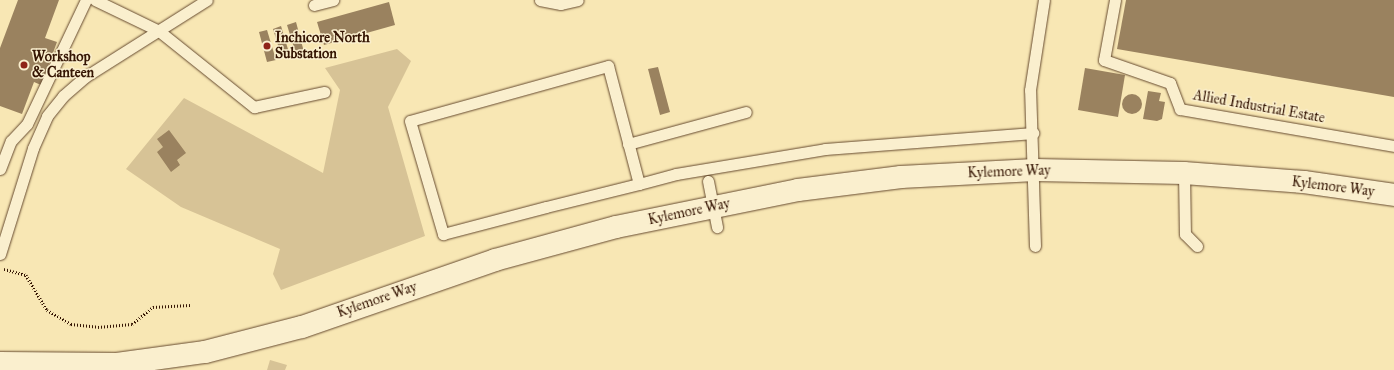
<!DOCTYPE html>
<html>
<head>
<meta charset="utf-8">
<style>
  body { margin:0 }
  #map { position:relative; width:1394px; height:370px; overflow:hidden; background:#f8e7b4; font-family:"IM FELL Great Primer",serif }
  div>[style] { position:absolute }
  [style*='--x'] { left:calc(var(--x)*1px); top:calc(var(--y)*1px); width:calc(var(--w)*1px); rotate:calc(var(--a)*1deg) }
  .green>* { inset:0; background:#d7c396 }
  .building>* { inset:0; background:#9a825f }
  .round { border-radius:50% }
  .path>* { height:2.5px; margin-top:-1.25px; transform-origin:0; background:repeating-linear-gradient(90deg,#351503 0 1px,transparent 0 3px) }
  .roads { filter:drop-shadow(0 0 1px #664a2f) drop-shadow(0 0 1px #664a2f) }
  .lane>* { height:11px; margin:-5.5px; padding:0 5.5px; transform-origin:5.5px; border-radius:5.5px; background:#faefce }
  .street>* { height:22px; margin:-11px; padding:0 11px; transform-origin:11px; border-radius:11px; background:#faefce }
  .dots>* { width:11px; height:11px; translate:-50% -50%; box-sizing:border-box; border:2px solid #faefce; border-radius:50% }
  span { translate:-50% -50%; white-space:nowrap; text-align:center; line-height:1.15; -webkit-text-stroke:3px #faefce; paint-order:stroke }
  .poi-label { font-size:14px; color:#351503; font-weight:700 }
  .left { translate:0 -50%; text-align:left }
  .street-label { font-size:14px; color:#351503 }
</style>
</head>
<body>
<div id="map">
  <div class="green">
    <div style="clip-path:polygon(397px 49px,411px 61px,388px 107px,425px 236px,281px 290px,273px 274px,280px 249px,181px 207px,126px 169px,184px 98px,323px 173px,340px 90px,325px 68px)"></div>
    <div style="clip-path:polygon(270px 360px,287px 365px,285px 370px,267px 370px)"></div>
  </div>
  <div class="building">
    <div style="clip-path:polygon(18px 0,59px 0,45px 38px,57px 42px,41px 85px,34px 82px,22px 114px,0 106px,0 48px)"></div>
    <div style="clip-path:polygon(1126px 0,1394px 0,1394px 97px,1117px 49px)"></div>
    <div style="clip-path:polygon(389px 2px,395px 25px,324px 45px,317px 22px)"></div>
    <div style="clip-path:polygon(296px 22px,304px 52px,296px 54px,287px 25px)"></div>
    <div style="clip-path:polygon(281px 26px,290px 56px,282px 58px,273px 29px)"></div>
    <div style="clip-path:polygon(267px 30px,276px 60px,267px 62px,259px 32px)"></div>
    <div style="clip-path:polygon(658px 67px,670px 112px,660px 115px,648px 69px)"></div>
    <div style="clip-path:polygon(1085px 68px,1125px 75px,1118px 117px,1078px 110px)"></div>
    <div style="clip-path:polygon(1148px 91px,1161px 93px,1159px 101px,1165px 102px,1162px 119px,1157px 121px,1143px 119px)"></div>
    <div class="round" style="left:1122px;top:94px;width:20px;height:20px"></div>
    <div style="clip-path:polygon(169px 130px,186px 153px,177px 160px,180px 165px,171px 172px,157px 152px,163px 147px,157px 139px)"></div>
  </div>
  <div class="path">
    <div style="--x:4;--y:269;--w:23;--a:15"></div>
    <div style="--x:26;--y:275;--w:41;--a:59"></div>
    <div style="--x:47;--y:310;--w:28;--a:30"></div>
    <div style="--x:71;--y:324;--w:27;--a:6"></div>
    <div style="--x:98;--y:327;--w:34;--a:-5"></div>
    <div style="--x:132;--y:324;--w:27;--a:-39"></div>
    <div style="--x:153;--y:307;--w:37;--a:-3"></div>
  </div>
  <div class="roads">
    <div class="lane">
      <div style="--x:95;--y:0;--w:71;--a:25.8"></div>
      <div style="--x:159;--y:31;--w:122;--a:38.7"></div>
      <div style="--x:254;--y:107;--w:72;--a:-12.1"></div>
      <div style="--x:540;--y:0;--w:21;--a:11"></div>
      <div style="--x:561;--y:4;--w:17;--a:-13"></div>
      <div style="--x:1115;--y:0;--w:61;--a:100.4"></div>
      <div style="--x:1104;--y:60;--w:70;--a:19.2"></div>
      <div style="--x:1170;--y:83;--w:28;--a:69"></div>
      <div style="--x:1180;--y:109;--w:217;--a:9.8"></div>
      <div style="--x:314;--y:5;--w:20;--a:-15"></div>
      <div style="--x:628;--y:144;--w:122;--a:-15.2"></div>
      <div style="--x:0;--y:169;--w:30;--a:-69"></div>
      <div style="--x:11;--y:141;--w:23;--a:-47"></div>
      <div style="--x:27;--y:124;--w:137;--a:-64.6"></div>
      <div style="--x:1184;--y:173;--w:61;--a:89.1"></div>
      <div style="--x:1185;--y:234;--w:17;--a:45"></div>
      <div style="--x:708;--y:181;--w:47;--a:78.9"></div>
      <div style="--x:639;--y:184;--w:122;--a:-104.7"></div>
      <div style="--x:608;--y:66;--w:205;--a:164.5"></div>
      <div style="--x:410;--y:121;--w:118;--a:73.7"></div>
      <div style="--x:443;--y:234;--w:106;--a:-14.7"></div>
      <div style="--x:546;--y:207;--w:96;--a:-13.9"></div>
      <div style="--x:639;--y:184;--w:38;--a:-15"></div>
      <div style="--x:676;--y:174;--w:151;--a:-9.5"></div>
      <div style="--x:825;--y:149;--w:209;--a:-4.4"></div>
      <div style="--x:1035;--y:246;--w:156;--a:-91.8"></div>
      <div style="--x:1030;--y:90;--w:91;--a:-81.2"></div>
      <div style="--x:0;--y:254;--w:111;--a:-72.7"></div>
      <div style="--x:33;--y:148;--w:35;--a:-66"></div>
      <div style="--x:47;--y:116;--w:26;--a:-51"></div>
      <div style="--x:63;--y:96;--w:29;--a:-41"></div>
      <div style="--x:85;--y:77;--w:144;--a:-32.3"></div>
    </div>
    <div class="street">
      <div style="--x:0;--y:363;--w:117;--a:0.5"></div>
      <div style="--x:117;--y:364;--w:89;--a:-7.8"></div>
      <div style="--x:205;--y:352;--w:100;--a:-14.5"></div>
      <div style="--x:302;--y:327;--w:204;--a:-19.1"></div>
      <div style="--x:495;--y:260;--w:125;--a:-15.3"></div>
      <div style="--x:616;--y:227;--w:186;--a:-11.5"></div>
      <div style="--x:798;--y:190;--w:104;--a:-7.2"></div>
      <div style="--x:901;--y:177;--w:134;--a:-3"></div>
      <div style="--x:1035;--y:170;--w:149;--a:1.2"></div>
      <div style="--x:1184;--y:173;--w:120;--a:4.3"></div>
      <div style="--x:1304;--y:182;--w:91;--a:8.2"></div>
    </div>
  </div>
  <div class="dots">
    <div style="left:267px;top:46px;background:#8f2418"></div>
    <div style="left:24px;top:65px;background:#8f2418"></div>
  </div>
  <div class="poi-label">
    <span class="left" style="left:275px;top:46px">Inchicore North<br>Substation</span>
    <span class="left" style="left:32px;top:65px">Workshop<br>&amp; Canteen</span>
  </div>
  <div class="street-label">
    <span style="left:1259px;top:107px;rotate:10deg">Allied Industrial Estate</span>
    <span style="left:1009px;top:172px;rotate:-2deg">Kylemore Way</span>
    <span style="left:1333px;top:187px;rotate:7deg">Kylemore Way</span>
    <span style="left:689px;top:212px;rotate:-12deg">Kylemore Way</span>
    <span style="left:377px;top:300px;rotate:-19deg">Kylemore Way</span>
  </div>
</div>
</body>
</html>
